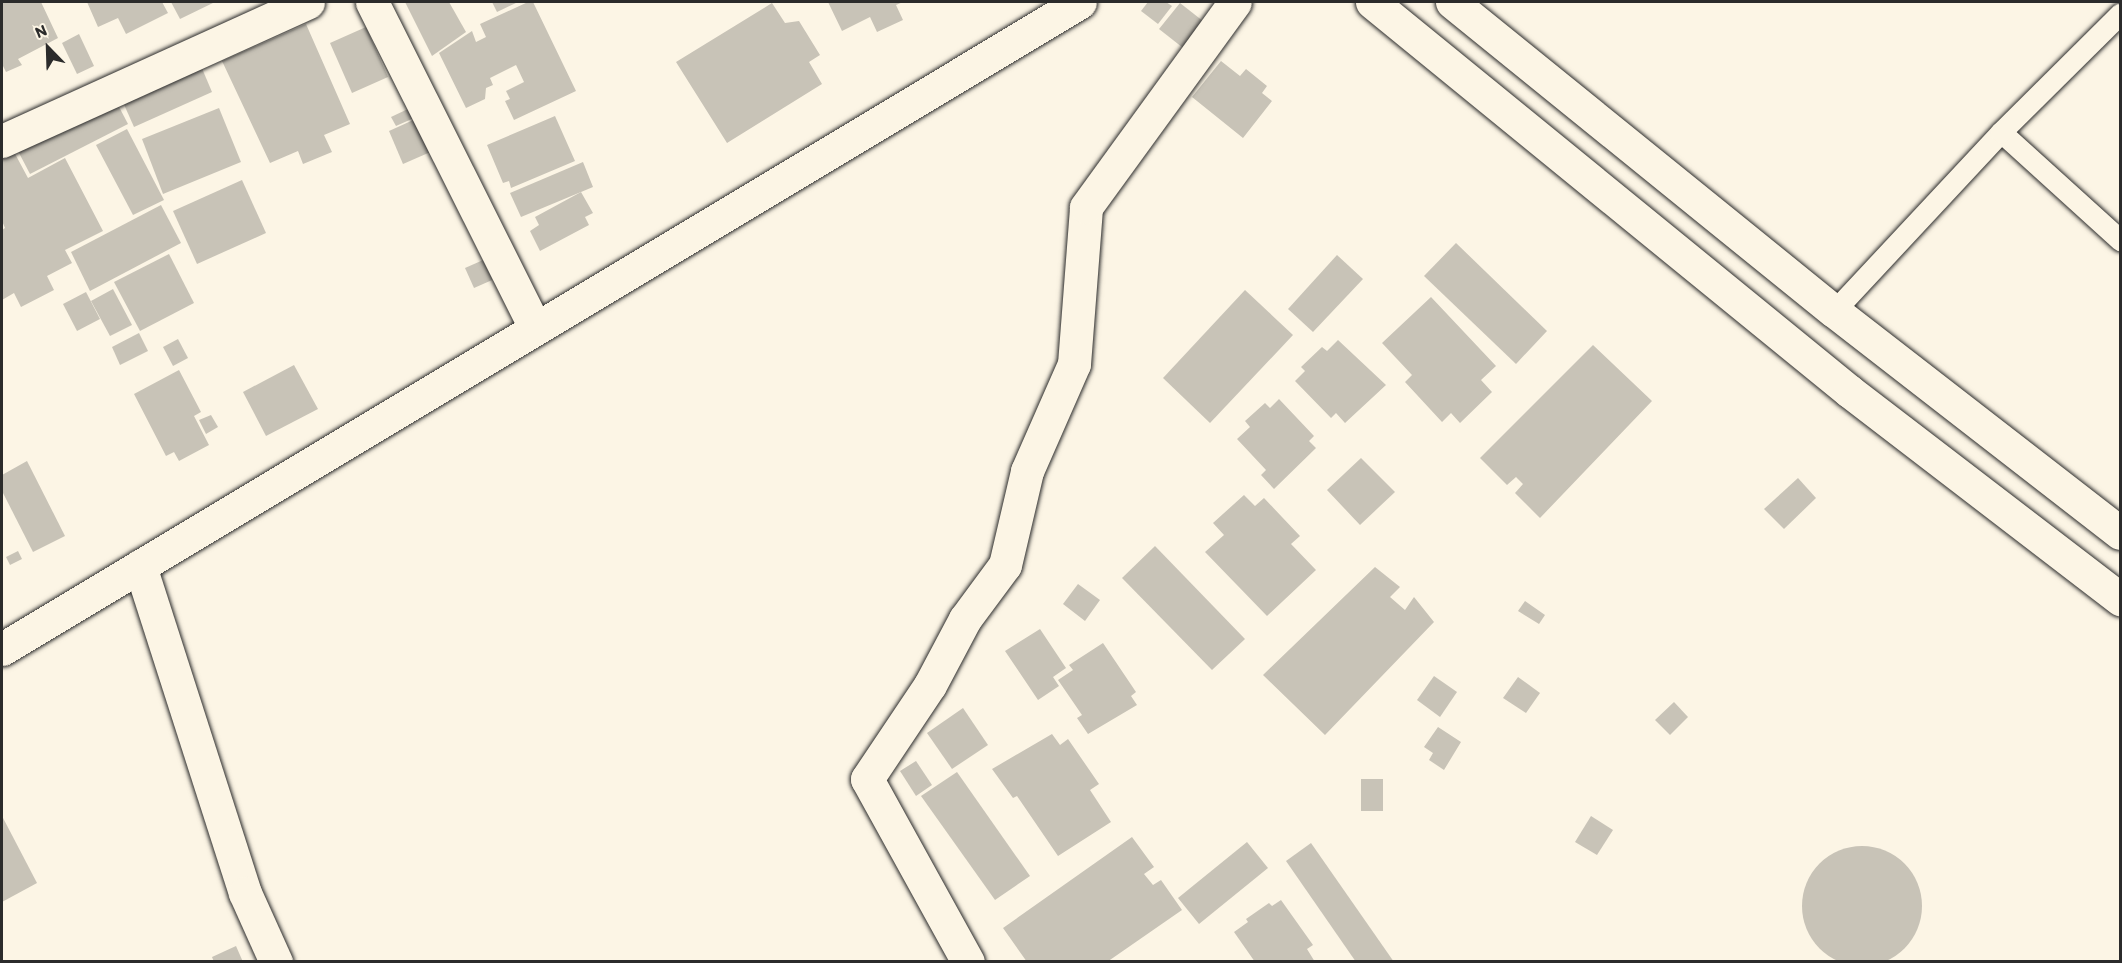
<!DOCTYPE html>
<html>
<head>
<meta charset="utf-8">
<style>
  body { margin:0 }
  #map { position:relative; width:2122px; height:963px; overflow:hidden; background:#fcf5e5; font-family:Itim,sans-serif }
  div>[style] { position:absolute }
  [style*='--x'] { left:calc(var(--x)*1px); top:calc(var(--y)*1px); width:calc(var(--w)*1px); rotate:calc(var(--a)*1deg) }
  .building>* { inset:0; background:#c8c3b7 }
  .round { border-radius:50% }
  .roads { filter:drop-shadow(0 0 2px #2b2b2b) drop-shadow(0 0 2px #2b2b2b) }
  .lane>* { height:21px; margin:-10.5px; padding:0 10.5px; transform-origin:10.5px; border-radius:10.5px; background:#fcf5e5 }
  .street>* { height:33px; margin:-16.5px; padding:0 16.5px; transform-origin:16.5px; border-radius:16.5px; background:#fcf5e5 }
  .secondary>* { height:33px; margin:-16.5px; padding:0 16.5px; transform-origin:16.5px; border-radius:16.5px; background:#fcf5e5 }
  span { translate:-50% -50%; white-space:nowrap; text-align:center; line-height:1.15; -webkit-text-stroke:5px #fcf5e5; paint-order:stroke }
  .frame { position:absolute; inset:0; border:3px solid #2b2b2b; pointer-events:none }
  .north { position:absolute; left:18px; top:18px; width:60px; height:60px; -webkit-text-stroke:4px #fcf5e5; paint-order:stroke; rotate:337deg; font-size:16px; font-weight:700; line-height:24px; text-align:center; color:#2b2b2b }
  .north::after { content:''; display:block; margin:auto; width:21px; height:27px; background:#2b2b2b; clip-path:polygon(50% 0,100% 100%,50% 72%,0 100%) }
</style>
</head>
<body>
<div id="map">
  <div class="building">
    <div style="clip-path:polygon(2px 2px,41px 2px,58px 38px,18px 59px,22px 65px,6px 72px,2px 64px)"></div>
    <div style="clip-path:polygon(87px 2px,162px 2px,168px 13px,126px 34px,118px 18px,98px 27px)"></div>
    <div style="clip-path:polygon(171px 2px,215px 2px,180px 19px)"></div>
    <div style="clip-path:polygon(405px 2px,449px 2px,466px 32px,432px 56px)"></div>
    <div style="clip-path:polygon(492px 2px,518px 2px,497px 12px)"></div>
    <div style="clip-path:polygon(528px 2px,533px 2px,576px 91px,514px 120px,505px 101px,510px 99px,506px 91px,524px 82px,516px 65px,490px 78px,493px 85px,486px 88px,485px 99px,466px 108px,439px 53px,472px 31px,476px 42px,486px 37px,480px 24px)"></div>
    <div style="clip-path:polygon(828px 2px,903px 2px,896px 5px,903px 20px,877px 32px,870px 17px,842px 31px)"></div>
    <div style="clip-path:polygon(1148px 2px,1166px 2px,1172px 6px,1158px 24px,1141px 11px)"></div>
    <div style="clip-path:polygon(772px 3px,785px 23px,799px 21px,820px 55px,809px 62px,822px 84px,727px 143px,676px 62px)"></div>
    <div style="clip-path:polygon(1180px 3px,1208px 25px,1187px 51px,1159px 29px)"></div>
    <div style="clip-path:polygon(306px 24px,350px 124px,324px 135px,332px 152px,303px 164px,298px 151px,270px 163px,222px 61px)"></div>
    <div style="clip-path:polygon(366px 27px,388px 77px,352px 93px,330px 43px)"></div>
    <div style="clip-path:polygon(79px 34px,94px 66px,77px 74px,62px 43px)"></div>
    <div style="clip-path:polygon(1221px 61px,1240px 76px,1246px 69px,1267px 86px,1262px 93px,1272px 101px,1243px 138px,1192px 97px)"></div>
    <div style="clip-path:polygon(201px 66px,212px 92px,134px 127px,122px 100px)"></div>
    <div style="clip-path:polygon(116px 101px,128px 124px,30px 174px,18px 151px)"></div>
    <div style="clip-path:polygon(219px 108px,241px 162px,163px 194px,142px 139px)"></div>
    <div style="clip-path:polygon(410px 108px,414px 118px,396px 126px,391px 117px)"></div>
    <div style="clip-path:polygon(555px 116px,575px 161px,511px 188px,509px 181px,503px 183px,487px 145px)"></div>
    <div style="clip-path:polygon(420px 117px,435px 150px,403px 164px,389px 131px)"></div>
    <div style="clip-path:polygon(127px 129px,164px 200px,133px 215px,96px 145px)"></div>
    <div style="clip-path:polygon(13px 150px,28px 178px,65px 158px,103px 231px,65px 250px,72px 263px,47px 276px,54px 290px,21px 307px,14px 293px,2px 300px,2px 230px,5px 228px,2px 221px,2px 156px)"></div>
    <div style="clip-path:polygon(583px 162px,593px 187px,521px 217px,510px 193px)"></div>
    <div style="clip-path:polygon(242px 180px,266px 233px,197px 264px,173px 211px)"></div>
    <div style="clip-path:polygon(581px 192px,593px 213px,585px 217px,589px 225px,540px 251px,530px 231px,539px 225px,535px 217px)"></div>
    <div style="clip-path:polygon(161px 205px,181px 243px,90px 291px,71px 252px)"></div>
    <div style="clip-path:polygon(1456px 243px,1547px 331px,1516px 364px,1424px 276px)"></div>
    <div style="clip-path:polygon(169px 254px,194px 303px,140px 331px,114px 282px)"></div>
    <div style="clip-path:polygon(1337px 255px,1363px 279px,1313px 332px,1288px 309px)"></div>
    <div style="clip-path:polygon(490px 257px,499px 277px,474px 288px,465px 268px)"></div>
    <div style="clip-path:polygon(113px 289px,132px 325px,110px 336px,91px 301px)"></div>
    <div style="clip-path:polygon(1245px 290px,1293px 335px,1210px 423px,1163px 378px)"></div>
    <div style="clip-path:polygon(86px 292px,100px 319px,77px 331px,63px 304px)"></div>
    <div style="clip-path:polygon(1431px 297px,1496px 366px,1481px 380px,1492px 392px,1460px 423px,1451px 413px,1442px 422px,1405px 382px,1412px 375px,1382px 343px)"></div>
    <div style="clip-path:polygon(139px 333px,148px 351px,120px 365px,112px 347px)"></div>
    <div style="clip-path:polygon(178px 339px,188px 358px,173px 366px,163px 347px)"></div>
    <div style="clip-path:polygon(1338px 340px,1386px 385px,1345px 423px,1336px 413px,1331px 418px,1295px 381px,1305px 371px,1301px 367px,1322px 347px,1327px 351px)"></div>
    <div style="clip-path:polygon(1593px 345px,1652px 401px,1540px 518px,1515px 493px,1523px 484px,1516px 477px,1507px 485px,1480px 458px)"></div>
    <div style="clip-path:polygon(294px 365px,318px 409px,266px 436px,243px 392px)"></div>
    <div style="clip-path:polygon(179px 370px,201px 412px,194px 416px,209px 445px,179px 461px,174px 452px,166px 456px,134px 394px)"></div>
    <div style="clip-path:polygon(1279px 399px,1314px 436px,1309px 441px,1316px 448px,1274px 489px,1261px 475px,1266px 470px,1237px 439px,1250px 427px,1245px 421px,1265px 403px,1270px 408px)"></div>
    <div style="clip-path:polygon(211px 415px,218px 427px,206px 434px,199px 420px)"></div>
    <div style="clip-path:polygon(1361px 458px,1395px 492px,1360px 525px,1327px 490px)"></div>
    <div style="clip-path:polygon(27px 461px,65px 536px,33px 552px,2px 491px,2px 475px)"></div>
    <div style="clip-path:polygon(1798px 478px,1816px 498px,1784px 529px,1764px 509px)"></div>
    <div style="clip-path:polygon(1244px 495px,1255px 506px,1264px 498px,1300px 536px,1291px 544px,1316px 570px,1267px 616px,1205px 552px,1224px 535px,1213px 523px)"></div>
    <div style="clip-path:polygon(1155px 546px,1245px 639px,1212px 670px,1122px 578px)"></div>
    <div style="clip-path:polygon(18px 551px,22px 559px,10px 565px,6px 557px)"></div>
    <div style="clip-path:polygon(1375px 567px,1400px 587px,1390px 597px,1405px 610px,1414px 597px,1434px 622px,1325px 735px,1263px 675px)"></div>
    <div style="clip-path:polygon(1078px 584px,1100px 600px,1085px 621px,1063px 604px)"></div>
    <div style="clip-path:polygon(1525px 601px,1545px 615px,1539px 624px,1518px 611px)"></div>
    <div style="clip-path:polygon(1040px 629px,1066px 668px,1053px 677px,1059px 686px,1038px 700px,1005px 651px)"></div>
    <div style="clip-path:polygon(1103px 643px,1136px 692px,1131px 696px,1137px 705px,1088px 734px,1077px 718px,1082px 715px,1058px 680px,1073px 670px,1069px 665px)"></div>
    <div style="clip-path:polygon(1434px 676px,1457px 692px,1440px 717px,1417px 700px)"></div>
    <div style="clip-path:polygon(1518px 677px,1540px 693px,1526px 713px,1503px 698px)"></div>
    <div style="clip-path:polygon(1674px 702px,1688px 717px,1670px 735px,1655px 720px)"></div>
    <div style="clip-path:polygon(963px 708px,988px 745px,952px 769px,927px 733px)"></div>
    <div style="clip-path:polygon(1438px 727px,1461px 742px,1444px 770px,1429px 760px,1433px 753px,1424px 747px)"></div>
    <div style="clip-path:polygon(1052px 734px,1060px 745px,1068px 739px,1099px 784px,1090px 790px,1111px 822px,1058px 856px,1017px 796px,1013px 798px,992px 769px)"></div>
    <div style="clip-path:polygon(916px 761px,932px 785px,916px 796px,900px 771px)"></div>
    <div style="clip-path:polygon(957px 772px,1030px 876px,995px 900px,921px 796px)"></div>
    <div style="clip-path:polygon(1361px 779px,1383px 779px,1383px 811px,1361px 811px)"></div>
    <div style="clip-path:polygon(2px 816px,37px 883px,2px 902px)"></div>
    <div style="clip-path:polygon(1591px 816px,1613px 830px,1597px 855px,1575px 842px)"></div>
    <div style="clip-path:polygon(1132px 837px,1154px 867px,1144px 874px,1153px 885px,1161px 880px,1182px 910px,1107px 962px,1027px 962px,1003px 928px)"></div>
    <div style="clip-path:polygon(1247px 842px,1268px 868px,1199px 924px,1178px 898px)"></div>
    <div style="clip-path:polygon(1311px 843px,1394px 962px,1356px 962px,1286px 861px)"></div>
    <div class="round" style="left:1802px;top:846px;width:120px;height:120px"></div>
    <div style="clip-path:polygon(1281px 900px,1313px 945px,1307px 949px,1315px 962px,1255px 962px,1234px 932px,1248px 922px,1246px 919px,1269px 903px,1272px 906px)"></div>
    <div style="clip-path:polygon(236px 946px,243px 962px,214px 962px,212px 957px)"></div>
  </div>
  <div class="roads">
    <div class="lane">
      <div style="--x:2001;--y:132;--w:161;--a:42.2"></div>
      <div style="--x:1834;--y:311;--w:245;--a:-47"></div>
      <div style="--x:2001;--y:132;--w:168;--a:-44.8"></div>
    </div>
    <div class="street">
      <div style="--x:372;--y:2;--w:364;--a:63.4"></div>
      <div style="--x:2;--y:141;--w:336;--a:-24.4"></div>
      <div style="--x:140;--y:566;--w:343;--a:72.2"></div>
      <div style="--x:245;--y:893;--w:76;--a:65.8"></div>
      <div style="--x:2;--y:649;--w:1257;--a:-30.97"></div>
      <div style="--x:968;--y:962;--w:209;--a:-118.9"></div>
      <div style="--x:867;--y:779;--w:113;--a:-56.2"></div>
      <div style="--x:930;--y:685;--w:75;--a:-62.1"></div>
      <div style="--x:965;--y:619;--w:67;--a:-53.5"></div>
      <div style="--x:1005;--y:565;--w:97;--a:-76.8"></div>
      <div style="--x:1027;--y:471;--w:117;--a:-66.3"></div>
      <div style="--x:1074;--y:364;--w:157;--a:-85.6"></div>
      <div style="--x:1086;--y:207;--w:253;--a:-54"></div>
    </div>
    <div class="secondary">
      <div style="--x:1372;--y:2;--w:616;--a:39.2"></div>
      <div style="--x:1849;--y:391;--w:342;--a:37.5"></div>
      <div style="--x:1452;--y:2;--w:491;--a:39"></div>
      <div style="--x:1834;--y:311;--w:362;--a:37.8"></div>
    </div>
  </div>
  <div class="frame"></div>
  <div class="north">N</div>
</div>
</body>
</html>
